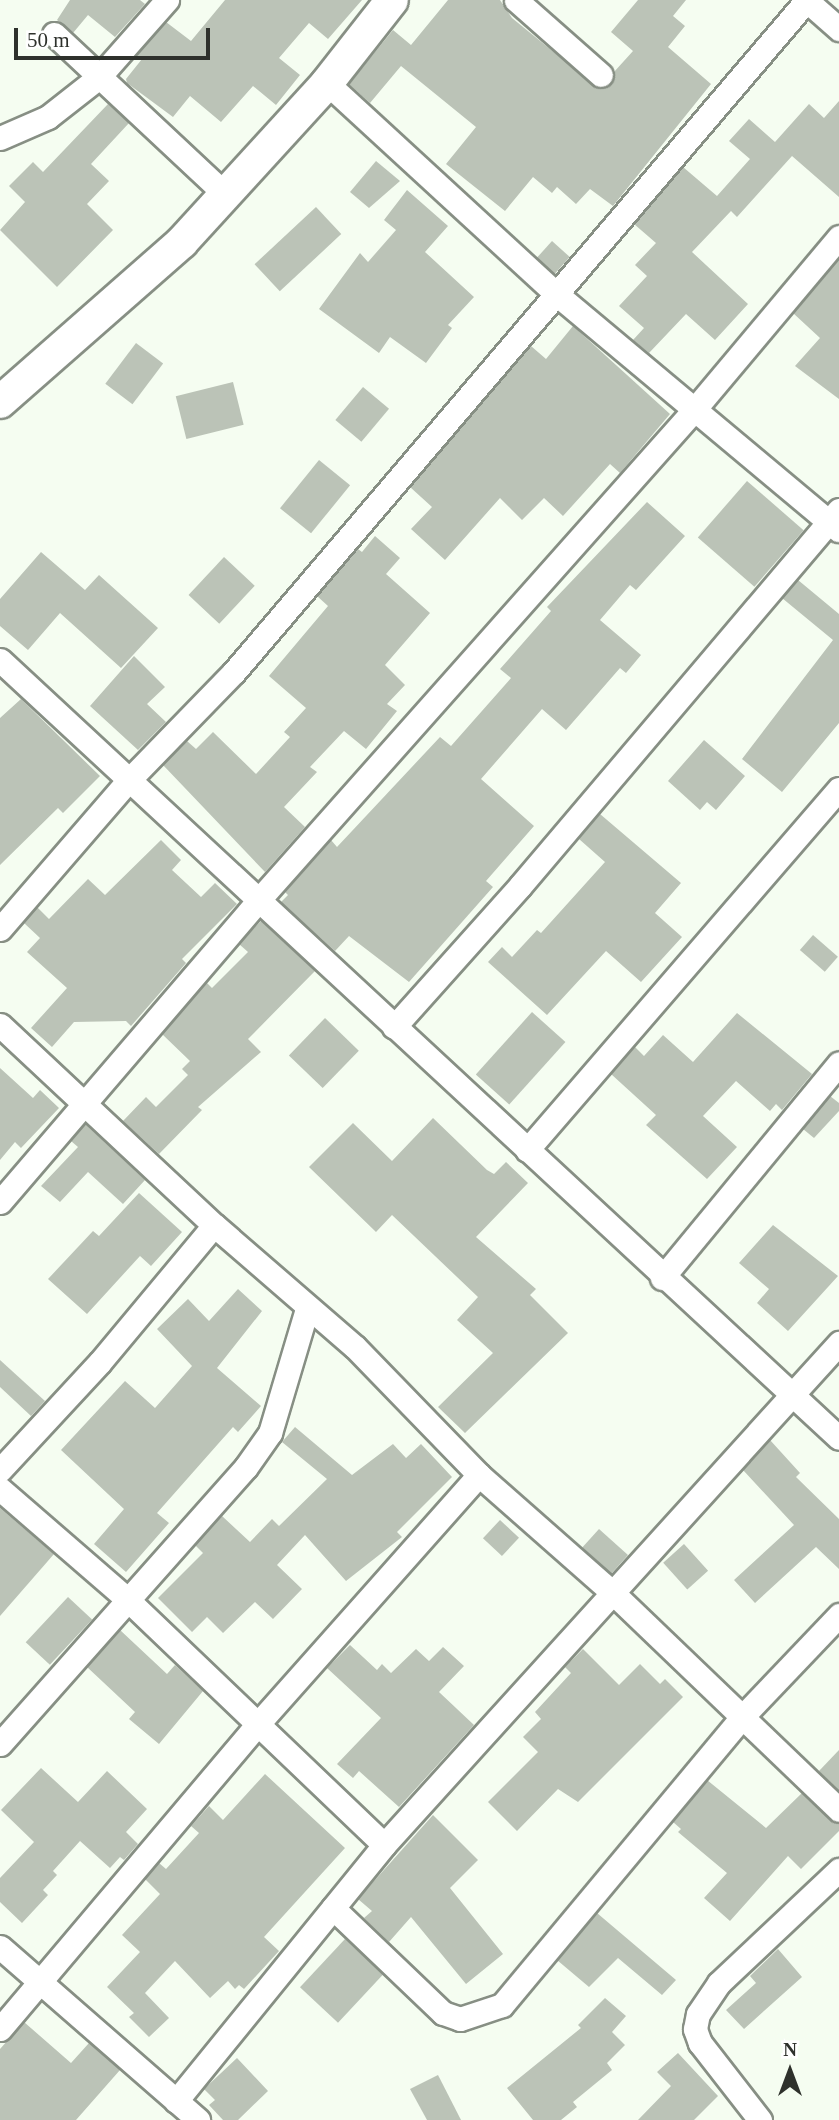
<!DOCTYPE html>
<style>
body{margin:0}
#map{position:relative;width:839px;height:2120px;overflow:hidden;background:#f5fdf1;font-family:"Times New Roman",serif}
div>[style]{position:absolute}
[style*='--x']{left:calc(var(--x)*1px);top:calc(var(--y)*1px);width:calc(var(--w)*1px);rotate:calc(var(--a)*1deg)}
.building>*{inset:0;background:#bbc3b7;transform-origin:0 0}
.roads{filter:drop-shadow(2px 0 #878f84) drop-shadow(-2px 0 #878f84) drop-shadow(0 2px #878f84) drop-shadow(0 -2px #878f84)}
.street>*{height:23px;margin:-11.5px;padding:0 11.5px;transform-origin:11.5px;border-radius:11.5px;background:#fff}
.secondary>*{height:32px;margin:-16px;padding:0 16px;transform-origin:16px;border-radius:16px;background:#fff}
span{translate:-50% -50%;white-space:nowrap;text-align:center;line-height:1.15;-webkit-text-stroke:5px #fff;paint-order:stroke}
.north{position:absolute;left:755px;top:2036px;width:70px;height:70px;-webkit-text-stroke:5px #fff;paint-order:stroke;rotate:0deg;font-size:19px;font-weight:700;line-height:28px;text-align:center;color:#2e312c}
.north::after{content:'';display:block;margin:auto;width:24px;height:32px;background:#2e312c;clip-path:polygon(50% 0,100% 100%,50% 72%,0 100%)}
.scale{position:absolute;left:14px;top:28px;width:196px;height:32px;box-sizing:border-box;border:4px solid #2e312c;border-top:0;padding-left:9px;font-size:21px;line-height:24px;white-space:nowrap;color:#2e312c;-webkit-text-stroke:5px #fff;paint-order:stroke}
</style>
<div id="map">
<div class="building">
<div style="clip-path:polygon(70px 0,140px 0,145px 4px,115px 37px,88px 15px,73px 33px,57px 20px)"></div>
<div style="clip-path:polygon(225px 0,362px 0,328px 39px,309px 23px,279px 58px,300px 75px,276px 105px,253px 86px,221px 122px,190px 96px,173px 117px,127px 83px,126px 79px,142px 59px,137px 55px,166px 22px,191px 41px)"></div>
<div style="clip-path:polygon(448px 0,500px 0,512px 18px,599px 89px,612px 84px,614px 72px,633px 51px,611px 32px,638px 0,686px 0,673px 16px,685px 26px,668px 47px,711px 84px,613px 206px,590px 189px,576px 204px,557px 187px,552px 193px,533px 177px,505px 211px,446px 164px,476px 127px,401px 66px,370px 103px,349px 84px,393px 30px,411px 45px)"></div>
<div style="clip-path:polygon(839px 101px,839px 197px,792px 156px,737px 217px,731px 211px,692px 252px,748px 304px,715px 340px,686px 314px,649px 353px,633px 340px,644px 328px,619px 306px,647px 276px,635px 265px,656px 243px,634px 224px,683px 167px,717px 196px,750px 159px,729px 141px,749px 119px,775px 142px,809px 104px,824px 118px)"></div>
<div style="clip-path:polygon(108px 104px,129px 123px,91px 164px,109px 181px,87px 204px,113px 230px,57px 287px,0 230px,25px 202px,9px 186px,33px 162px,43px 172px)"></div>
<div style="clip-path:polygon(376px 161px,400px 181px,369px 208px,350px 192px)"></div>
<div style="clip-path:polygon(407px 190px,448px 226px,425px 252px,474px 297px,448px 325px,452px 328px,426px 363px,390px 337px,379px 353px,319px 309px,360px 253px,368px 262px,396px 230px,384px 220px)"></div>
<div style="left:316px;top:207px;width:37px;height:84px;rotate:47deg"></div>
<div style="left:552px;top:241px;width:24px;height:23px;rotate:42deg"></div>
<div style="clip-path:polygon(839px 259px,839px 399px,795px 366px,820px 338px,793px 313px)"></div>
<div style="clip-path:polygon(573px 326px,670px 414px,620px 473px,610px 464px,563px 516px,544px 498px,522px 520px,500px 498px,445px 560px,411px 529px,432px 507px,410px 487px,531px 346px,546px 359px)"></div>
<div style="left:136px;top:343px;width:34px;height:51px;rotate:37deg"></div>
<div style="left:233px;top:382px;width:44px;height:59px;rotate:76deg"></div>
<div style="left:363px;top:387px;width:34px;height:43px;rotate:40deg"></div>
<div style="left:319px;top:460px;width:40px;height:62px;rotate:39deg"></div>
<div style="left:747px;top:481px;width:75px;height:75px;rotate:41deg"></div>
<div style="clip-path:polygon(647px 502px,685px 536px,636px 590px,630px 585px,600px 620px,641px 655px,626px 673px,620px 668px,566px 730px,542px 709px,481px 779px,534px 826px,486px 881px,493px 887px,409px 982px,349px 936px,335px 951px,281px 902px,288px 895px,285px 892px,331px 840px,337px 847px,440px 737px,451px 746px,511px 678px,500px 669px,551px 611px,547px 607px)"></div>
<div style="clip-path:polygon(375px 536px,400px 558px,386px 574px,430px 613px,385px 665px,405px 685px,387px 704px,397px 711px,366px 749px,344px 731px,310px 767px,317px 772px,284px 807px,305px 827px,265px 872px,163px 765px,187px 741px,196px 749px,213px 732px,256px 774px,290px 737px,284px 732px,306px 708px,269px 676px,328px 606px,317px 596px,358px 549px,362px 552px)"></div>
<div style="clip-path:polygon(41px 552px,85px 590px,99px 575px,158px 628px,121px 668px,60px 613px,28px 650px,0 626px,0 599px)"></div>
<div style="left:224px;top:557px;width:42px;height:52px;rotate:43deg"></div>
<div style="clip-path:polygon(798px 580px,839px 614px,839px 723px,782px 792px,742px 759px,833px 640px,782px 598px)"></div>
<div style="clip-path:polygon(134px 656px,165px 687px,147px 704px,166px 722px,138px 750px,90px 706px)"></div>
<div style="clip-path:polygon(21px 699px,100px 776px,63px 813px,58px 808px,0 865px,0 718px)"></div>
<div style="clip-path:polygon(704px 740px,745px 776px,716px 810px,707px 802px,700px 810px,668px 781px)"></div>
<div style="clip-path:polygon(600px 814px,681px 883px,655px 913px,682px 937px,641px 982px,606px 951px,547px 1015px,488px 962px,502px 947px,512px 957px,537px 930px,541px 933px,605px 862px,579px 839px)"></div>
<div style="clip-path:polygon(161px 840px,181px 860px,172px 870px,201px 897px,215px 883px,237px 904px,182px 959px,186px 963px,131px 1026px,126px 1021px,74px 1022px,52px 1047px,31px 1028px,67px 988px,27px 952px,40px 938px,24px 923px,37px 907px,49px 919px,88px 879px,105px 895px)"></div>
<div style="clip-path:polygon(261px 921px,315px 971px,248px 1039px,261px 1052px,198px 1107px,202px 1110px,159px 1154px,123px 1121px,146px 1097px,156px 1107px,188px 1075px,182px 1069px,190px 1061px,162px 1034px,206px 982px,212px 988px,248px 952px,239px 944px)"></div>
<div style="left:813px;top:935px;width:33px;height:20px;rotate:41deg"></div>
<div style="left:532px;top:1012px;width:45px;height:84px;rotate:42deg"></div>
<div style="clip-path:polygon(737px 1013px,812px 1074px,782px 1110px,776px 1104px,770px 1111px,736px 1081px,703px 1116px,737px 1147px,707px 1179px,646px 1125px,656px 1115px,611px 1074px,635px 1047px,644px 1056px,663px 1035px,693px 1062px)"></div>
<div style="left:325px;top:1018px;width:47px;height:52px;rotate:44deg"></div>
<div style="clip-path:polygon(0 1068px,33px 1098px,40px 1090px,59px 1108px,21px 1148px,15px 1142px,0 1160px)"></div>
<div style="clip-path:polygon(830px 1096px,839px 1103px,839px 1111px,814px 1138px,803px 1129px)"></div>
<div style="clip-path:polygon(433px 1118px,487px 1170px,494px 1174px,506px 1162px,528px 1183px,476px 1237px,536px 1289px,530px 1295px,568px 1333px,465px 1433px,438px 1407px,493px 1353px,457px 1320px,478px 1297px,392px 1215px,376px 1232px,309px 1167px,353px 1123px,392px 1161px)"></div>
<div style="clip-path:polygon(85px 1124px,145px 1180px,123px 1204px,88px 1172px,60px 1202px,41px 1186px,78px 1147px,71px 1141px)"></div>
<div style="clip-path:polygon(139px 1193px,182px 1232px,151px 1266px,140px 1256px,87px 1314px,48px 1279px,93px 1231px,99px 1236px)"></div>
<div style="clip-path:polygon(773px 1225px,838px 1276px,788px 1331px,757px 1303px,769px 1289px,739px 1263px)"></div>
<div style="clip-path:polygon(238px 1289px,262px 1311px,217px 1368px,261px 1406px,238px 1432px,233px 1427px,157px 1513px,169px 1523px,126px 1572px,94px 1544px,124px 1509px,61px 1450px,125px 1381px,155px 1408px,192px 1366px,157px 1329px,188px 1299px,209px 1321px)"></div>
<div style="clip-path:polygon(0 1360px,45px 1401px,31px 1416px,0 1387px)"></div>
<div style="clip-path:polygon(295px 1427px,352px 1475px,393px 1444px,406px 1458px,421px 1444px,452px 1477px,397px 1532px,402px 1537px,346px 1581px,305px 1535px,277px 1565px,302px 1589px,273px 1619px,255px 1602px,223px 1633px,207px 1617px,192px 1632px,158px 1598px,203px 1553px,195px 1545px,222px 1516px,250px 1542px,272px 1519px,279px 1526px,327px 1479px,282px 1442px)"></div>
<div style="clip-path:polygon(770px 1440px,800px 1473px,796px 1477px,839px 1519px,839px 1569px,816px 1547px,755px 1603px,734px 1580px,794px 1525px,743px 1470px)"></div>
<div style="clip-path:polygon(0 1508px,54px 1554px,0 1616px)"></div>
<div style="left:500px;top:1520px;width:26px;height:25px;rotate:43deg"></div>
<div style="left:599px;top:1529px;width:39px;height:25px;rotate:42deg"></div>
<div style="left:684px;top:1544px;width:36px;height:28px;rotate:48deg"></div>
<div style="left:68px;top:1597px;width:33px;height:62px;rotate:43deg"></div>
<div style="clip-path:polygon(120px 1630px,167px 1674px,175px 1665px,203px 1691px,159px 1744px,129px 1719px,135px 1712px,87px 1667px)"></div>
<div style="clip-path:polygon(350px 1645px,377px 1670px,382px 1664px,391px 1673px,416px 1649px,429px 1661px,443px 1647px,464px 1666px,439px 1692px,474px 1725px,399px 1807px,359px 1771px,353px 1778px,337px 1764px,381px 1718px,327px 1668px)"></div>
<div style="clip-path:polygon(583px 1649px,619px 1685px,640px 1664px,660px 1684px,665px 1679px,683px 1697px,578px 1802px,558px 1789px,517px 1831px,488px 1802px,538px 1752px,523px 1737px,541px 1719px,535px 1712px,571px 1673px,565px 1667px)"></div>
<div style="clip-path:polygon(839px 1750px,839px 1791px,819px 1771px)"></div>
<div style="clip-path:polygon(41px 1768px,78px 1802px,107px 1771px,147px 1809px,126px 1832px,138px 1844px,124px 1860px,120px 1857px,110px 1868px,80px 1841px,53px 1871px,57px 1875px,43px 1890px,48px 1895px,22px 1923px,0 1902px,0 1878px,34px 1842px,1px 1810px)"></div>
<div style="clip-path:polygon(265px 1774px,345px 1848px,264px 1937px,279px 1951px,244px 1989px,239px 1985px,235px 1989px,228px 1981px,210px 1998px,175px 1961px,145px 1993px,169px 2018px,149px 2037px,129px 2017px,134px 2013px,107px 1987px,140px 1952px,122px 1935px,160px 1894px,145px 1879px,159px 1863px,166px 1869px,199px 1833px,191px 1826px,209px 1806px,223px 1820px)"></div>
<div style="clip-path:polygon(707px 1780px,766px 1828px,802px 1793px,839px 1824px,839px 1831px,801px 1869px,788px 1856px,730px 1921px,704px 1898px,727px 1873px,678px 1832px,681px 1829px,673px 1822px)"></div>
<div style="clip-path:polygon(433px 1815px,478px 1860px,450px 1888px,503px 1954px,466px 1984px,411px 1917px,389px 1942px,364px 1918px,372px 1911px,358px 1899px)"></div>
<div style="clip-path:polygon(597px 1913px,676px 1980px,662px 1995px,618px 1958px,589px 1987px,557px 1960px)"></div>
<div style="left:345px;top:1939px;width:52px;height:66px;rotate:43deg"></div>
<div style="clip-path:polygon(778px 1949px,802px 1977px,744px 2029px,726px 2010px,756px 1983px,750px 1976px)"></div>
<div style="clip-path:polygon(605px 1998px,626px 2016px,612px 2032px,625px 2045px,607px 2063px,612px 2070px,573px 2102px,577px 2107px,561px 2120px,533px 2120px,507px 2088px,581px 2028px,578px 2025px)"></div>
<div style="clip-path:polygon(24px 2022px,71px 2063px,89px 2043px,120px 2070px,76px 2120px,0 2120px,0 2049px)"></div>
<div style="clip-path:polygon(678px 2053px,718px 2096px,694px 2120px,638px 2120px,671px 2086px,657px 2072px)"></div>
<div style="clip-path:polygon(237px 2058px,268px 2091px,238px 2120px,223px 2120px,209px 2105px,215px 2100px,204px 2089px)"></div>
<div style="clip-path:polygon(438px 2075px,461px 2120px,427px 2120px,410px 2089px)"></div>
</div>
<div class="roads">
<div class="street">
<div style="--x:516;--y:0;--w:113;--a:41.4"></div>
<div style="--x:806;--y:0;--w:44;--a:41.3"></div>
<div style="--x:54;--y:34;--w:236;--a:43.1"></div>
<div style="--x:327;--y:83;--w:309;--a:42.6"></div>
<div style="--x:554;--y:292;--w:371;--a:39.9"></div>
<div style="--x:0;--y:138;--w:52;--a:-23.6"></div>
<div style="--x:48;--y:117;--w:65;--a:-38.1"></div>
<div style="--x:99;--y:77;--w:103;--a:-48.6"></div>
<div style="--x:0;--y:660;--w:1144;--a:42.84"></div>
<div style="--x:0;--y:929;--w:194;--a:-49.2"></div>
<div style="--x:127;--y:782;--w:153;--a:-45.8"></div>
<div style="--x:234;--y:672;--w:882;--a:-49.55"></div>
<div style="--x:0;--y:1025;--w:293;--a:43.1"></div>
<div style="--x:214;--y:1225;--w:186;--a:40.9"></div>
<div style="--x:355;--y:1347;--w:178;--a:45.9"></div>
<div style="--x:479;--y:1475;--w:179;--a:41.4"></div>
<div style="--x:613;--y:1593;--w:313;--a:43.8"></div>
<div style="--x:394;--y:1027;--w:189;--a:-48.2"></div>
<div style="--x:520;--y:886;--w:493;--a:-49.7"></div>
<div style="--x:527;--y:1150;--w:477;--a:-49.2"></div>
<div style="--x:0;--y:1202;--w:394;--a:-49.4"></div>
<div style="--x:256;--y:903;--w:658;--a:-48.39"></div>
<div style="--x:693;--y:411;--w:227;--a:-50"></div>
<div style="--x:662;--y:1278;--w:278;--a:-50.5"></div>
<div style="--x:0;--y:1470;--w:147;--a:-47.2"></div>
<div style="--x:100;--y:1362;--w:178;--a:-50.2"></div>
<div style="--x:0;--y:1489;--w:169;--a:40.9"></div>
<div style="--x:128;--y:1600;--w:354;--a:43.7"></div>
<div style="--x:0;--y:1744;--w:370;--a:-48.4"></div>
<div style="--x:246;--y:1467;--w:42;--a:-54.8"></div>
<div style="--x:270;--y:1433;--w:129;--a:-73.4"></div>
<div style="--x:333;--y:1908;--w:152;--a:43.7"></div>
<div style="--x:443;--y:2013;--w:18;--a:19"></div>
<div style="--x:460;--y:2019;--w:44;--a:-18.4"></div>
<div style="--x:502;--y:2005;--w:375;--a:-50.2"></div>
<div style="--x:742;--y:1717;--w:141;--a:-46.4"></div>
<div style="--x:0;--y:1947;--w:263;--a:41.1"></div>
<div style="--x:0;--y:2029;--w:397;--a:-49.8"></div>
<div style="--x:256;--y:1726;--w:336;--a:-48.4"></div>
<div style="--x:176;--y:2101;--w:330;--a:-50.9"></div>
<div style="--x:384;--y:1845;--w:678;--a:-47.81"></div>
<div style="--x:760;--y:2120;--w:98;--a:-127.9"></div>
<div style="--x:700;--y:2043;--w:15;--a:-110"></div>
<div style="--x:695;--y:2029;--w:15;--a:-79"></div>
<div style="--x:698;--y:2014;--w:37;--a:-56"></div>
<div style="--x:719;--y:1983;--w:165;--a:-43.3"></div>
</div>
<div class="secondary">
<div style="--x:0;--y:402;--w:242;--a:-41.3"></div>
<div style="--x:182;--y:242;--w:215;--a:-47.6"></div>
<div style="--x:327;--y:83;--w:105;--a:-51.9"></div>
</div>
</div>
<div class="north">N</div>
<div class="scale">50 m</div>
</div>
